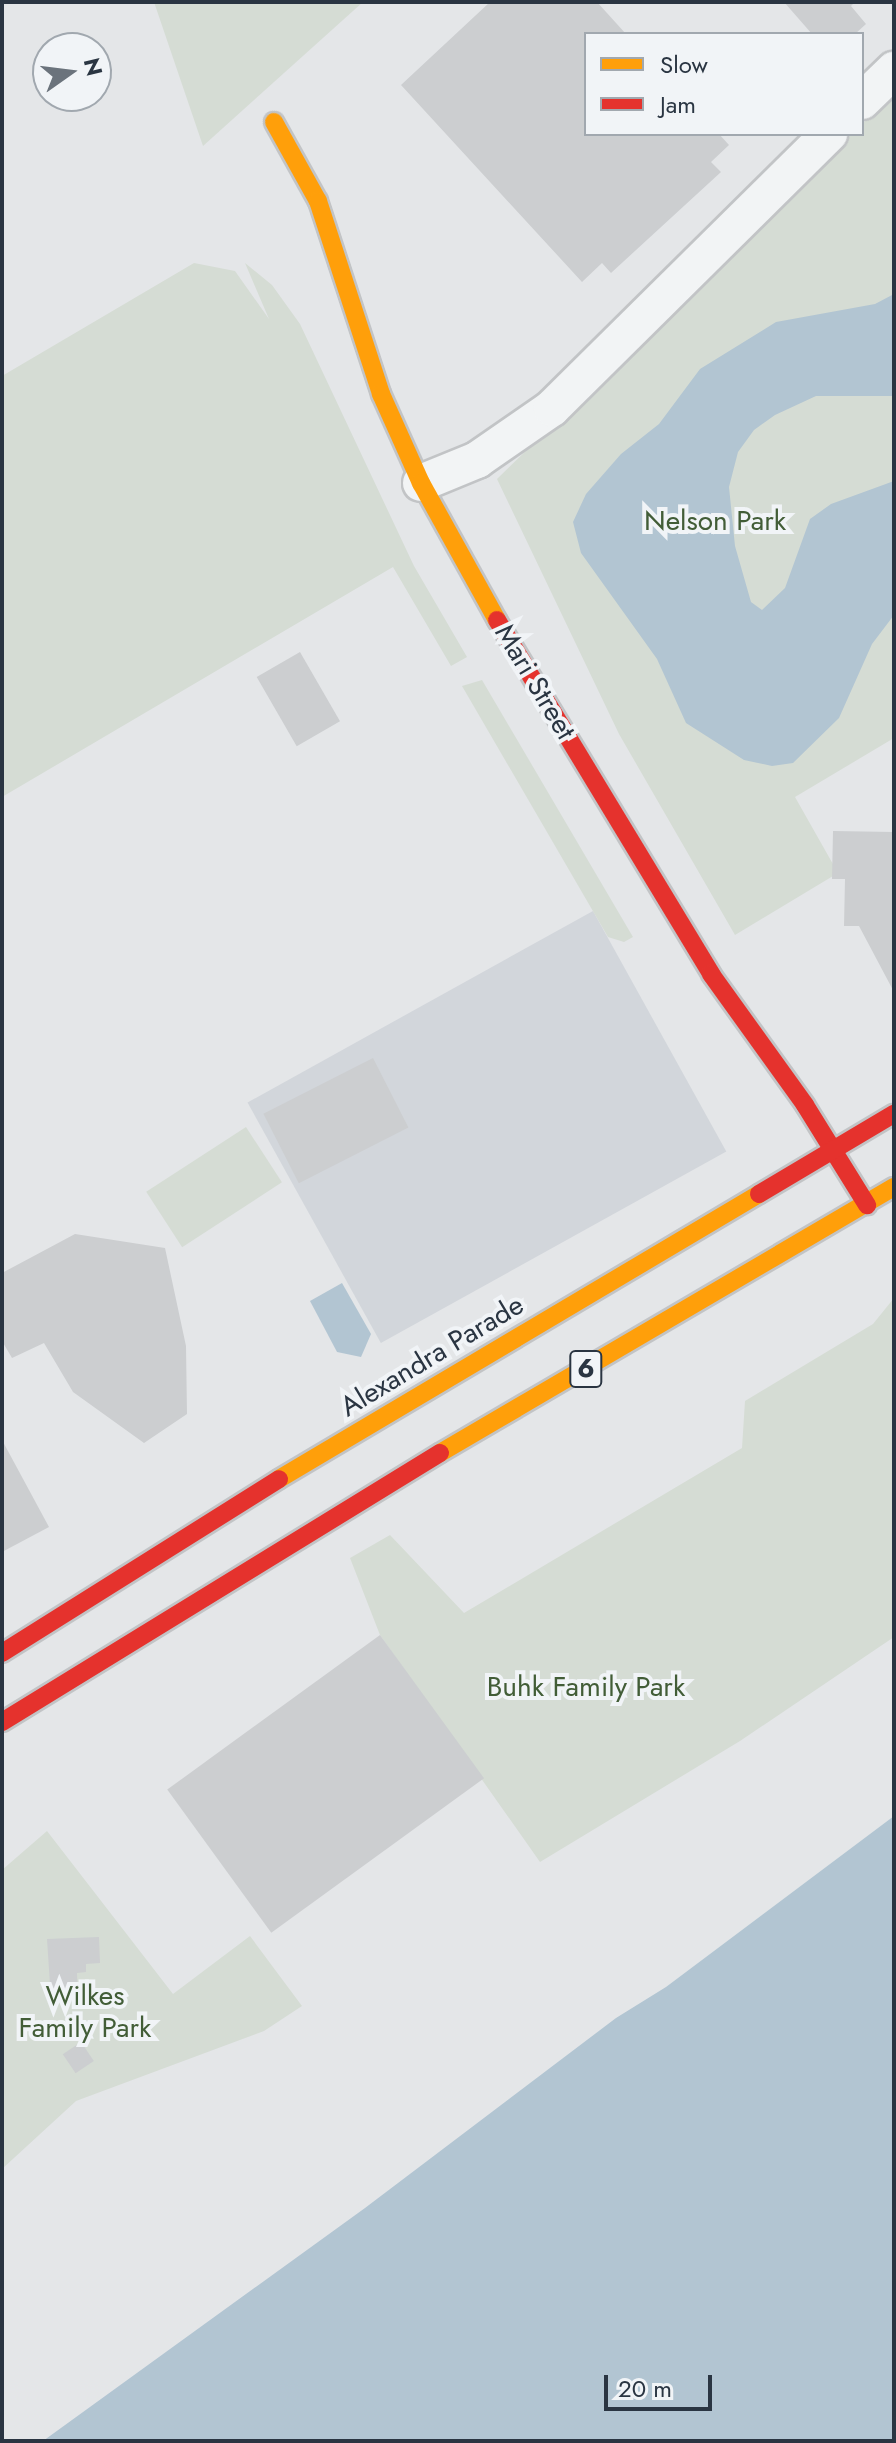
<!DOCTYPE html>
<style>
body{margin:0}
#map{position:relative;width:896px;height:2443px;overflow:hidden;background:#e4e6e8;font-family:Jost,sans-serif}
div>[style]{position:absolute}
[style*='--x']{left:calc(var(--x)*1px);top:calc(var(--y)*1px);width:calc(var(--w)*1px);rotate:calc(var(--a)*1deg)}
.built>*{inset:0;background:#d2d6db;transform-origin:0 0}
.green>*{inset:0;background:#d5dcd4;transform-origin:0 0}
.water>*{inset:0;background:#b2c5d2}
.building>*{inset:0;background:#ccced0;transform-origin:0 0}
.roads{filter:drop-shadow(2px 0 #c2c4c6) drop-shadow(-2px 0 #c2c4c6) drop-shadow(0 2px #c2c4c6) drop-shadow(0 -2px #c2c4c6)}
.street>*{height:36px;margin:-18px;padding:0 18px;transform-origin:18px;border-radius:18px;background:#f2f4f5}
.slow>*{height:18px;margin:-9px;padding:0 9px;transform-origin:9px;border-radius:9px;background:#ff9f0a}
.jam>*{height:18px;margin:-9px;padding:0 9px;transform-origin:9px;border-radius:9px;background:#e5322d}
span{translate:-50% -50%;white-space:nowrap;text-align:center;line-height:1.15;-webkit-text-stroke:8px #f1f4f7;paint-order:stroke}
.shield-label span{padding:2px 6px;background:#f1f4f7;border:2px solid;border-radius:6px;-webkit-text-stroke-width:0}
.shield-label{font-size:26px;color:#2a3542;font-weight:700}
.park-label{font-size:28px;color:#425d37}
.street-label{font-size:28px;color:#2a3542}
.frame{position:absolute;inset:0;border:4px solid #2a3542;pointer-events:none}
.legend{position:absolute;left:584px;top:32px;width:280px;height:104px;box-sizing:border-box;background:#f1f4f7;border:2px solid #a1a8af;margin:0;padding:10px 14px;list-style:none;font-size:24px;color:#2a3542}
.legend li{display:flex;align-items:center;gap:16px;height:40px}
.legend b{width:40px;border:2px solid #a1a8af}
.north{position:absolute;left:32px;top:32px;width:80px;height:80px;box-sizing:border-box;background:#f1f4f7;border:2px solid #a1a8af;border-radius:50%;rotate:76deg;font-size:22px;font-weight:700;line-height:32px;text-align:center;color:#2a3542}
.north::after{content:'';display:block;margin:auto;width:28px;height:36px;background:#6b737c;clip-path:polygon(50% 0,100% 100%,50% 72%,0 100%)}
.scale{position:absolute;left:604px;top:2375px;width:108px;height:36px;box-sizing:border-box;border:4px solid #2a3542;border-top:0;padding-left:10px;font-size:24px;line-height:28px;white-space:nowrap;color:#2a3542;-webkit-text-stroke:6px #f1f4f7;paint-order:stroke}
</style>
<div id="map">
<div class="built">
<div style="left:593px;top:911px;width:275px;height:395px;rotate:61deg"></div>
</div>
<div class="green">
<div style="clip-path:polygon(154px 2px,363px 2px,203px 146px)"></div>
<div style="clip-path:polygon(894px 93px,894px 738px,795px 797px,838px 873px,735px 935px,619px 734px,497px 479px,852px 134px,862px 134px,862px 124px)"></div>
<div style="clip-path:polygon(194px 263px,235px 271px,269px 319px,245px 263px,272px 285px,300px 324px,414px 566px,467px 657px,451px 666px,393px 567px,2px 797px,2px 376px)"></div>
<div style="clip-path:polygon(482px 680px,633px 937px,624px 942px,608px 937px,462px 686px)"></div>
<div style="left:246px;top:1127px;width:66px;height:119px;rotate:57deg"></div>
<div style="clip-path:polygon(894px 1298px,894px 1637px,740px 1741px,540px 1862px,380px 1635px,350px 1558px,390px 1535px,464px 1613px,742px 1448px,745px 1401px,873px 1324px)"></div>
<div style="clip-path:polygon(47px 1831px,173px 1994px,250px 1936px,302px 2006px,264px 2031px,76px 2101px,2px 2169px,2px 1870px)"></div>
</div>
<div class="water">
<div style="clip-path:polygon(894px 294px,894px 396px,816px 396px,775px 415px,754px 430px,738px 452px,729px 487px,735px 546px,751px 602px,762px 610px,785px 588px,810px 519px,831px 504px,894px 481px,894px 615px,872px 644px,839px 718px,793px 763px,772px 766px,744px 760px,686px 723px,657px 659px,581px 553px,573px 522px,586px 494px,621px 454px,659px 424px,700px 369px,776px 322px,875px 304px)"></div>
<div style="clip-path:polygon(342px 1283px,371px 1334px,361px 1357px,337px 1352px,310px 1301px)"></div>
<div style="clip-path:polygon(894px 1816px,894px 2441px,43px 2441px,365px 2208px,616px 2018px,666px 1987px)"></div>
</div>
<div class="building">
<div style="clip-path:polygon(490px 2px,597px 2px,626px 34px,586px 34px,586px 134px,719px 134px,729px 145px,711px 162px,721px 172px,611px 273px,602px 263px,582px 282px,401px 85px)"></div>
<div style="clip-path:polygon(784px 2px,855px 2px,851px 6px,866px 24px,855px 34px,812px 34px)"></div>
<div style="left:300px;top:652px;width:80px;height:50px;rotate:60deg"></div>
<div style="clip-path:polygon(833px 831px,894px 832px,894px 992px,859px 926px,844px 926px,845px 879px,832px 879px)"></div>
<div style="left:373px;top:1058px;width:78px;height:123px;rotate:63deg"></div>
<div style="clip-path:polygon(75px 1234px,165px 1248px,186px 1346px,187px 1414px,144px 1443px,73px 1392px,44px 1343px,12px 1358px,2px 1341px,2px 1273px)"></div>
<div style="clip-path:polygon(2px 1440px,49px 1527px,2px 1552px)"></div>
<div style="left:380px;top:1635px;width:177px;height:263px;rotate:54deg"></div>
<div style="clip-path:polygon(99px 1937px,100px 1963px,86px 1964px,86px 1972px,77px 1973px,78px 1999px,51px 2000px,47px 1939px)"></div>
<div style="left:81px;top:2042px;width:23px;height:22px;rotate:56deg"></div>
</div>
<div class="roads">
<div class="street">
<div style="--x:862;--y:101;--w:45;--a:-44.1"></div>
<div style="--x:421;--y:483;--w:61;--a:-22.3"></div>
<div style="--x:477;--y:460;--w:91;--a:-34.7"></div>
<div style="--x:552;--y:408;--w:390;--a:-44.7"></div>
</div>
<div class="slow">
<div style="--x:274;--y:122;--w:90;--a:60.9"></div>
<div style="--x:318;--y:201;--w:203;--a:71.9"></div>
<div style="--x:381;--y:394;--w:98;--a:65.8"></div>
<div style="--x:421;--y:483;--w:157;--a:61"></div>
<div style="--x:440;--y:1453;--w:526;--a:-30.37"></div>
<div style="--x:279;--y:1479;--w:558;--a:-30.7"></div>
</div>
<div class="jam">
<div style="--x:497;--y:620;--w:414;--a:58.8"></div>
<div style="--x:711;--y:974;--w:161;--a:54.3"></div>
<div style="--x:805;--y:1105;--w:118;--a:58.2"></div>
<div style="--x:759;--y:1194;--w:157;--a:-30.7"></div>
<div style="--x:2;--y:1653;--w:327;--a:-32.1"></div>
<div style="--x:2;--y:1722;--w:514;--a:-31.56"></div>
</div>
</div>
<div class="shield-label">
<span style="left:586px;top:1369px">6</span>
</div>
<div class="park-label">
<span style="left:715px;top:521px">Nelson Park</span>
<span style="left:586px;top:1687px">Buhk Family Park</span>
<span style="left:85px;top:2012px">Wilkes<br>Family Park</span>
</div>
<div class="street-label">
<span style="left:535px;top:682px;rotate:59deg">Mari Street</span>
<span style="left:432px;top:1356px;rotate:-31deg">Alexandra Parade</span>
</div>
<div class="frame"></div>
<ul class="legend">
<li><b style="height:10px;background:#ff9f0a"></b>Slow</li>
<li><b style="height:10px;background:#e5322d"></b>Jam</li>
</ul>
<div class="north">N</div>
<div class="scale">20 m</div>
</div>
